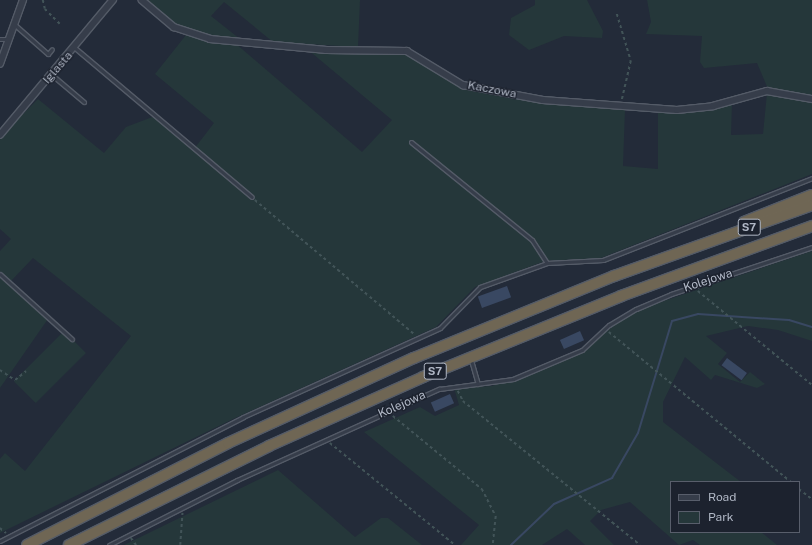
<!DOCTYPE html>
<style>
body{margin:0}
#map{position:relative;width:812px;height:545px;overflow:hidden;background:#232b39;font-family:"Public Sans",sans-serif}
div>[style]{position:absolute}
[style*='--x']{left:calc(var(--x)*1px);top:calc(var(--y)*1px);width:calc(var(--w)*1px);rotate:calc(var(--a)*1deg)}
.green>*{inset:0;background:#25373a;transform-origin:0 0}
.water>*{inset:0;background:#394862;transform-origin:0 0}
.stream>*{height:2px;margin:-1px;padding:0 1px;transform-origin:1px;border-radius:1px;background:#394862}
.path>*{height:1.5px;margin-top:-0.75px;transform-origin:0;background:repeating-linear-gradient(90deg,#425458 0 3px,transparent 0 6px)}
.roads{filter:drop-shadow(1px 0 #545b67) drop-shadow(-1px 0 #545b67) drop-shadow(0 1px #545b67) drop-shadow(0 -1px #545b67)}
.lane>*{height:3px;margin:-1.5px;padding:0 1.5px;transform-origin:1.5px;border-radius:1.5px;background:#363d4a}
.street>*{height:5.5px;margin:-2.75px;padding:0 2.75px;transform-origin:2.75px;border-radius:2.75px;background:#363d4a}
.highway>*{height:10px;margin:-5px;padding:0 5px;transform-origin:5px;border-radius:5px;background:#6f6654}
span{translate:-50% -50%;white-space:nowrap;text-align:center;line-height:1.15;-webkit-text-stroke:3px #1c222e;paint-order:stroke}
.shield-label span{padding:1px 3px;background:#1c222e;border:1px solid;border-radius:3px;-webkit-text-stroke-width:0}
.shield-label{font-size:11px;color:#b1b8c6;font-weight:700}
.street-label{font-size:12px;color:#b1b8c6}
.legend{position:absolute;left:670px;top:481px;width:130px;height:52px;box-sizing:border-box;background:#1c222e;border:1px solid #585e6b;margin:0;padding:5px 7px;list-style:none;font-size:12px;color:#b1b8c6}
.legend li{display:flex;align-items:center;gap:8px;height:20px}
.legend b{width:20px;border:1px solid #585e6b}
</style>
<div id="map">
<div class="green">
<div style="clip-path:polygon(148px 0,360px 0,358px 47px,273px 42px,224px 2px,211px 16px,240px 39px,211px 36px,175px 25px)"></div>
<div style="clip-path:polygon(535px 0,587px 0,603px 31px,602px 38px,564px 36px,529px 50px,509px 35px,511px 18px,535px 5px)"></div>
<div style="clip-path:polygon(647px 0,812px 0,812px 96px,768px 89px,757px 63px,704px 68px,700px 62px,702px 36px,646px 34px,651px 22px)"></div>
<div style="clip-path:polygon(186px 35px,235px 43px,362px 152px,392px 120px,307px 49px,406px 53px,462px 86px,542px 103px,625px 109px,623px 166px,658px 169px,658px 111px,684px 112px,732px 102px,731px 135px,763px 134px,767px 93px,812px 101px,812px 174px,601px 258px,545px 261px,475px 287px,436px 327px,233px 419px,0 533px,0 459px,5px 453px,25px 471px,131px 336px,33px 258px,11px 281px,50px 316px,0 388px,0 251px,11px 239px,0 229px,0 137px,38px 99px,104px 153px,126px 127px,155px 116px,194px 149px,214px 123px,155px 74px)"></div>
<div style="clip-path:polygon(812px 251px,812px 341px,778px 330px,748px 326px,706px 336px,727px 353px,718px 364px,740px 382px,750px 372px,765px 384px,757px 388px,715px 375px,711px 380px,685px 357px,663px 402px,663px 422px,741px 482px,671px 482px,671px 532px,761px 532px,777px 545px,700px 545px,693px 540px,679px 545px,630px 502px,601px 510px,590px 521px,614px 545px,585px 545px,567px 529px,542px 545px,461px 545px,479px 525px,364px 432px,420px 407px,435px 416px,459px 405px,454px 388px,492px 386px,536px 372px,583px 352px,620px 320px,640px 309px)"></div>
<div style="left:64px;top:331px;width:31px;height:71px;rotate:45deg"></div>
<div style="clip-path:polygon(278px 470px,355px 537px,381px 518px,388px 518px,422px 545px,124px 545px)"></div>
</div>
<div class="water">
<div style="left:507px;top:286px;width:12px;height:31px;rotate:70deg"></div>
<div style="left:580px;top:331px;width:10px;height:22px;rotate:66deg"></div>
<div style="left:727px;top:358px;width:25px;height:9px;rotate:37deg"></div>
<div style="left:450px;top:394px;width:10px;height:21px;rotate:66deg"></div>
</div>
<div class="stream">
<div style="--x:511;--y:545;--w:59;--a:-43.6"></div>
<div style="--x:554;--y:504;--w:64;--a:-24.1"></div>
<div style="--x:612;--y:478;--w:52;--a:-60"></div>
<div style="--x:638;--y:433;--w:117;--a:-73.1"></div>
<div style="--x:672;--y:321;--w:27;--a:-15"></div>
<div style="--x:698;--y:314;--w:91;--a:3.8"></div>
<div style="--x:789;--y:320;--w:24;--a:17"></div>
</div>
<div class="path">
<div style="--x:43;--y:0;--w:9;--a:77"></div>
<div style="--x:45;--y:9;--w:21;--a:45"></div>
<div style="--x:617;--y:14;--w:49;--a:73.4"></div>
<div style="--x:631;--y:61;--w:40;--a:103"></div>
<div style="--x:255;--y:200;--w:208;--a:40.1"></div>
<div style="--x:698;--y:291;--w:148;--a:39.5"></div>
<div style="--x:609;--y:332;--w:236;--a:39.5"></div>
<div style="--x:0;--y:370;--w:18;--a:34"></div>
<div style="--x:15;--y:380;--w:14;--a:-39"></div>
<div style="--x:458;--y:391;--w:11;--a:63"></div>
<div style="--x:463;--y:401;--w:228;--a:39.1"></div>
<div style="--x:393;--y:416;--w:115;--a:39.4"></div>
<div style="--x:482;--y:489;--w:30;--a:63"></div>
<div style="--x:496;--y:516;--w:29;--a:96"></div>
<div style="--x:330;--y:443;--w:161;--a:39.2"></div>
<div style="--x:799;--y:489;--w:16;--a:38"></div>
<div style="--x:0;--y:528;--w:8;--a:40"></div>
<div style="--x:131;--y:538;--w:9;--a:54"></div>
<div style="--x:180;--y:545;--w:32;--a:-86"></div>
</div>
<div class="roads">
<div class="lane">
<div style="--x:15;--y:25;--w:44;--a:41.3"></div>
<div style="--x:48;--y:54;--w:6;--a:-51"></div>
<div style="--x:0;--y:39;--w:8;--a:0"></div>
<div style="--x:75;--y:48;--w:231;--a:40.1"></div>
<div style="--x:52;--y:75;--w:42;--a:40.2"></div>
<div style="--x:411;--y:142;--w:156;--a:39"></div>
<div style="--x:532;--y:240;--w:27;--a:57"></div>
<div style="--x:0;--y:274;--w:97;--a:42.1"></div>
<div style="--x:471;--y:360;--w:25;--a:74"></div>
<div style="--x:0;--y:541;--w:273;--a:-27"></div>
<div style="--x:243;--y:417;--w:216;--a:-24.3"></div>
<div style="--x:440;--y:328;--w:57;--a:-45.7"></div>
<div style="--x:480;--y:287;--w:71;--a:-19.7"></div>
<div style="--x:547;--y:263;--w:56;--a:-3.1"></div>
<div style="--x:603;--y:260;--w:225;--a:-21.4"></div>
<div style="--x:109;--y:545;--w:144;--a:-26.9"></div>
<div style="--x:237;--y:480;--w:222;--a:-24.3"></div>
<div style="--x:439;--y:389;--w:75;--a:-7.7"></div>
<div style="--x:513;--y:379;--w:75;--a:-22.8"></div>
<div style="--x:582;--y:350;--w:37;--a:-43"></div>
<div style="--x:609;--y:325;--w:31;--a:-31"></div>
<div style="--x:636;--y:309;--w:38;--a:-23"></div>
<div style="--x:671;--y:294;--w:149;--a:-18.4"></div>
</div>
<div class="street">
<div style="--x:142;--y:0;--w:42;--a:40.2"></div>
<div style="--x:174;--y:27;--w:38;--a:18"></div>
<div style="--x:210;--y:39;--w:117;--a:5.4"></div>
<div style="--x:326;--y:50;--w:81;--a:0.7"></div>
<div style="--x:407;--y:51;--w:66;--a:31.3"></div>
<div style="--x:463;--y:85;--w:81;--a:10.6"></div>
<div style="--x:543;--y:100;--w:134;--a:4.3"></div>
<div style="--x:677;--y:110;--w:36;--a:-6"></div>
<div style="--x:713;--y:106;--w:56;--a:-15.5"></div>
<div style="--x:767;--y:91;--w:46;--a:10.1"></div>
<div style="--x:0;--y:64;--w:68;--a:-70.2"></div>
<div style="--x:0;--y:135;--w:176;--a:-50.1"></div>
</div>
<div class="highway">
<div style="--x:744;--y:222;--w:73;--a:-21.7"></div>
<div style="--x:27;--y:545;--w:225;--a:-26.9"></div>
<div style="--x:228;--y:443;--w:205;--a:-24.6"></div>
<div style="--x:414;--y:358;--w:216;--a:-22.3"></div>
<div style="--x:614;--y:276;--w:210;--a:-19.7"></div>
<div style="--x:69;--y:545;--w:223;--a:-26.3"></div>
<div style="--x:269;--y:446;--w:169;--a:-24.1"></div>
<div style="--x:423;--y:377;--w:214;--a:-22.2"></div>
<div style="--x:621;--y:296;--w:203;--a:-20.1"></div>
</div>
</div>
<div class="shield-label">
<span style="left:749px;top:227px">S7</span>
<span style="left:435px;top:371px">S7</span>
</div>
<div class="street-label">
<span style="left:58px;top:68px;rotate:-49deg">Iglasta</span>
<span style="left:492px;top:90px;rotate:11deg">Kaczowa</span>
<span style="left:708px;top:281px;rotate:-18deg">Kolejowa</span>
<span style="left:402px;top:405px;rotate:-24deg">Kolejowa</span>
</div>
<ul class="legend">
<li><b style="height:5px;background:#363d4a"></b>Road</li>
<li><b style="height:11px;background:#25373a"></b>Park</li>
</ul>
</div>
